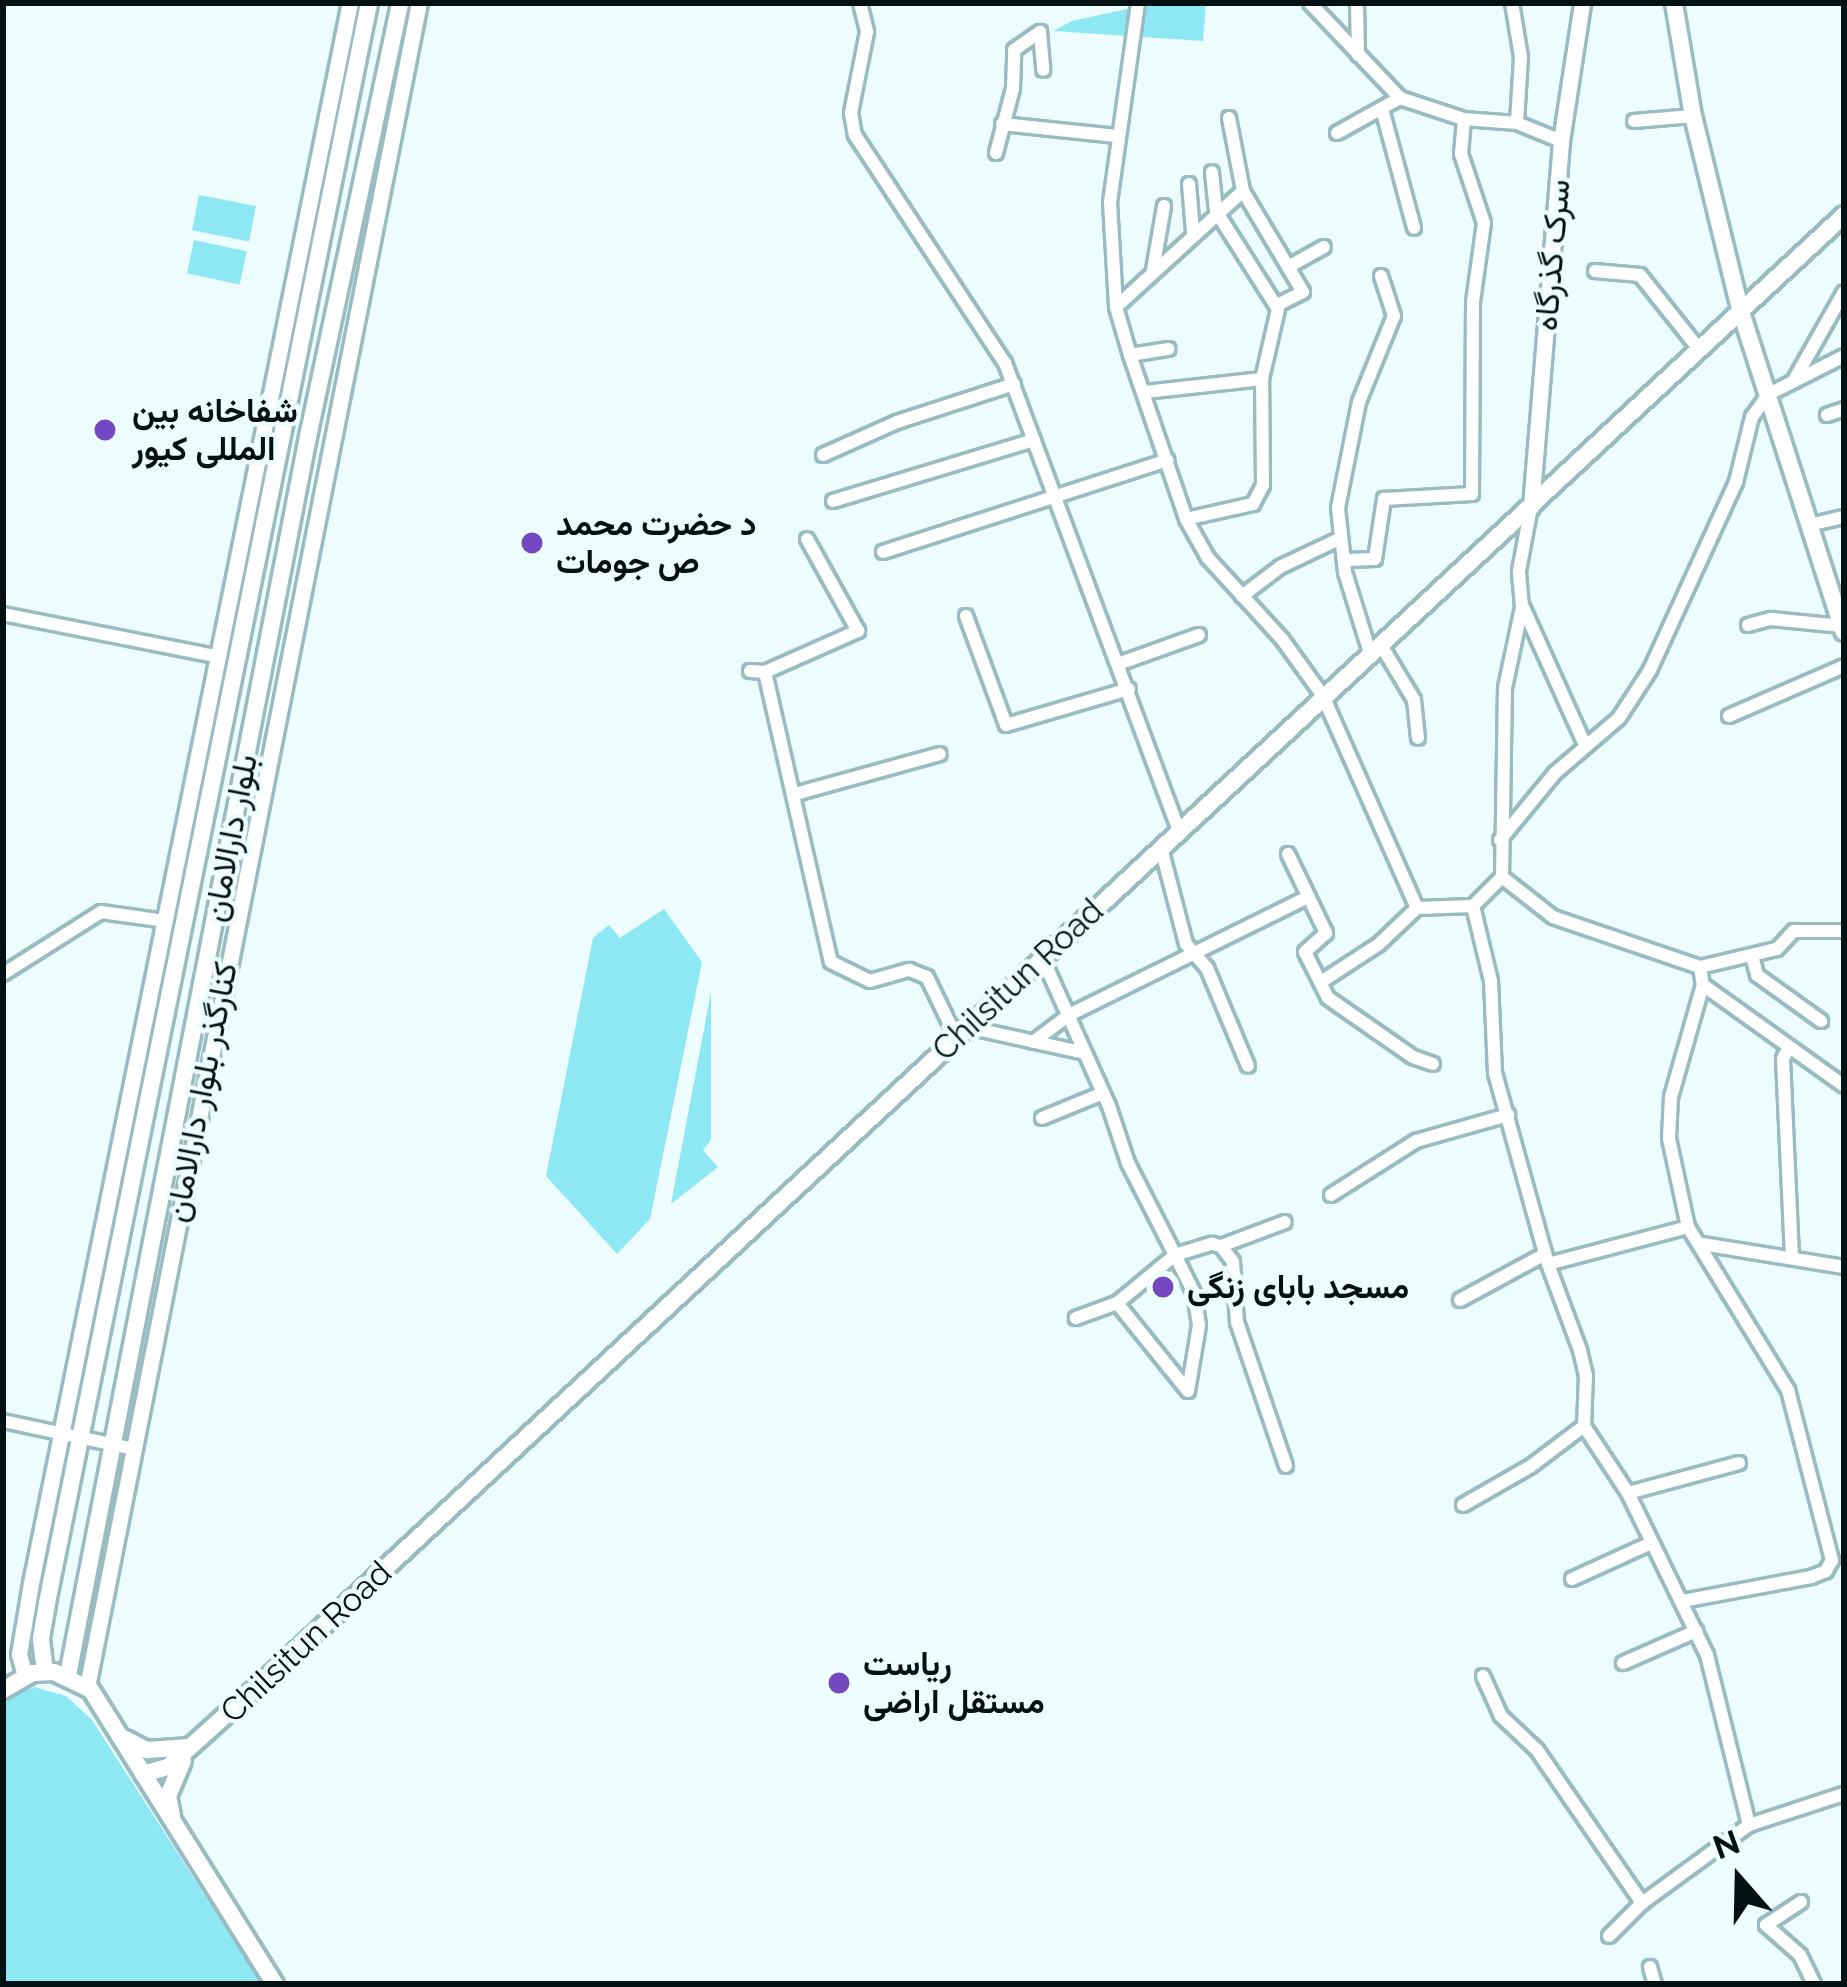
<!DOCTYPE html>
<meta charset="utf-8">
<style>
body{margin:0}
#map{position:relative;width:1847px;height:1987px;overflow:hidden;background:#edfcfd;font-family:Raleway,Vazirmatn,sans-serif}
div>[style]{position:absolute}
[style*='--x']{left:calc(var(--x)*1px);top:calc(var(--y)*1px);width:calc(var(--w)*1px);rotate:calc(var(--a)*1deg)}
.green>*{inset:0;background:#8de8f3;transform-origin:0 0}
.roads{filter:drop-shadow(3px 0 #99bcc1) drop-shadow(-3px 0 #99bcc1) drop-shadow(0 3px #99bcc1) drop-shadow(0 -3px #99bcc1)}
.minor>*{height:12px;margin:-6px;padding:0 6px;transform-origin:6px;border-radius:6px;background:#fff}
.tertiary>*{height:15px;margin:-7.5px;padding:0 7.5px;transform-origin:7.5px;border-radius:7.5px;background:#fff}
.secondary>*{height:16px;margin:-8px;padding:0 8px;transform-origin:8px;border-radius:8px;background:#fff}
.dots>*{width:33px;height:33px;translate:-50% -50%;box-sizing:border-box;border:6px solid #edfcfd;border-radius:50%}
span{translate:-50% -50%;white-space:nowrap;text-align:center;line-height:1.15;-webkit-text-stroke:9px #edfcfd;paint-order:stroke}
.street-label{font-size:33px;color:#041112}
.poi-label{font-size:33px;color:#041112;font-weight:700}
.left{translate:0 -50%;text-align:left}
.frame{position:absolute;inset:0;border:6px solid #041112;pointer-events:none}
.north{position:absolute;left:1679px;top:1819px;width:120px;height:120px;-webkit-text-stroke:9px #edfcfd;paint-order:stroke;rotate:340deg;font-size:33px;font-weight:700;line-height:48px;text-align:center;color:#041112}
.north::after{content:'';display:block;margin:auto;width:42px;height:54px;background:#041112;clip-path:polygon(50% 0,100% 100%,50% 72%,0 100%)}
</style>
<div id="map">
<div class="green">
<div style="clip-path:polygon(1155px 3px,1206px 3px,1203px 41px,1053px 31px,1072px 21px)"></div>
<div style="left:199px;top:195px;width:58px;height:36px;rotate:11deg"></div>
<div style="left:194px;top:240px;width:54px;height:34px;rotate:12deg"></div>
<div style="clip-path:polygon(664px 909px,702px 962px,650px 1219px,617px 1254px,546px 1176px,593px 938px,609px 925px,620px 938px)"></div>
<div style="clip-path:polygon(711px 992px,711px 1140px,703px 1150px,718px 1167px,671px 1204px)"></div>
<div style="clip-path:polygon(34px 1687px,66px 1696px,92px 1720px,262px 1984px,3px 1984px,3px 1699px)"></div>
</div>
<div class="roads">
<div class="minor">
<div style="--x:860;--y:3;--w:30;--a:76"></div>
<div style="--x:867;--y:32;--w:83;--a:101.2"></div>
<div style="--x:851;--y:113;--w:22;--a:80"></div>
<div style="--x:855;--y:135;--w:273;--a:56.7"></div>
<div style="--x:1005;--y:363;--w:498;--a:69.6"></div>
<div style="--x:1138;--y:3;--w:201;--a:98"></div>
<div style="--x:1110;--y:202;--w:105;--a:86.7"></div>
<div style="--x:1116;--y:307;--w:50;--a:73.7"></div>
<div style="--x:1130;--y:355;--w:173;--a:71.1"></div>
<div style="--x:1186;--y:519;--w:45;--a:60.6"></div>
<div style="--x:1208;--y:558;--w:110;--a:47.6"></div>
<div style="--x:1282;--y:639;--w:70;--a:54.3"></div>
<div style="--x:1323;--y:696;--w:232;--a:66.1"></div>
<div style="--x:1310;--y:3;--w:131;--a:46.5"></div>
<div style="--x:1400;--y:98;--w:67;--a:18.2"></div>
<div style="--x:1464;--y:119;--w:53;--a:4.3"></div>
<div style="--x:1517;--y:123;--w:48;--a:22.2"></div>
<div style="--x:1357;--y:3;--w:52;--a:88.9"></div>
<div style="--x:1512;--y:3;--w:55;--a:80.5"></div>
<div style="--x:1521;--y:57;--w:66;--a:93.5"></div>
<div style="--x:1382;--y:109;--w:123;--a:74.9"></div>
<div style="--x:1229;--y:118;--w:74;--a:79.1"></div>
<div style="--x:1243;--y:191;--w:117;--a:59.3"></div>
<div style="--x:1303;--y:292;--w:29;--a:153"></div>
<div style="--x:1634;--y:121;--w:59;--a:-4.8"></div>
<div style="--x:1002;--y:124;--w:115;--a:6"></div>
<div style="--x:1337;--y:133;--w:72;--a:-29.1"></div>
<div style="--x:996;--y:153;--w:67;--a:-75.3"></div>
<div style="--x:1013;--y:88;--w:38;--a:-88"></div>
<div style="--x:1014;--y:50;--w:32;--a:-35"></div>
<div style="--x:1040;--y:32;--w:38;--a:85"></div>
<div style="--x:1189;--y:184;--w:48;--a:85.2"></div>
<div style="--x:1288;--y:267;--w:41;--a:-29.1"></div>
<div style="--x:1153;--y:270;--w:65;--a:-80.2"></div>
<div style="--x:1595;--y:271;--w:45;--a:5.1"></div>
<div style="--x:1640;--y:275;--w:93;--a:51.5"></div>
<div style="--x:1116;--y:307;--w:172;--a:-42.4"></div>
<div style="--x:1130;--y:355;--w:39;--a:-9"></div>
<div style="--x:1793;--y:382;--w:103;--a:-60.5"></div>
<div style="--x:1145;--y:392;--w:118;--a:-6.3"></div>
<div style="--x:1827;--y:415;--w:18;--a:-19"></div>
<div style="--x:823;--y:455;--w:81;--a:-24"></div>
<div style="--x:897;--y:422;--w:123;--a:-18"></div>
<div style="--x:833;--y:501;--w:210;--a:-16.9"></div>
<div style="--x:1186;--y:519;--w:69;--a:-12.6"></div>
<div style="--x:1253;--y:504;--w:21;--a:-62"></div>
<div style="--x:1263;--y:485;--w:106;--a:-90.5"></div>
<div style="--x:1262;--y:379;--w:72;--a:-77.1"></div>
<div style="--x:1278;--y:309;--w:116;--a:-122.3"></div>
<div style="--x:1216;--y:211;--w:39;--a:-96"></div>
<div style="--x:1809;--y:525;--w:36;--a:-13"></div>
<div style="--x:883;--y:552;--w:299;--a:-17.9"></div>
<div style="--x:1347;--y:560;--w:28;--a:-2"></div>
<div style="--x:1375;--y:559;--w:61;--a:-81.5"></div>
<div style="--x:1384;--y:499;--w:88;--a:-3.3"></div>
<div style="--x:1472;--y:494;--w:192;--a:-89.7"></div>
<div style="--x:1473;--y:302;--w:80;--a:-82.1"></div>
<div style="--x:1484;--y:223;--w:73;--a:-108.4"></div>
<div style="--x:1461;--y:154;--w:35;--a:-85"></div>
<div style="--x:1242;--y:596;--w:48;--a:-37.3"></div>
<div style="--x:1280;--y:567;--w:65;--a:-25.4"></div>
<div style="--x:1523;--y:607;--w:149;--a:65.8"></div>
<div style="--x:3;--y:614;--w:221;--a:11.2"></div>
<div style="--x:966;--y:616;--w:116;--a:69.8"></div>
<div style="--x:1006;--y:725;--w:128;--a:-16.3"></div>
<div style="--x:1748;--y:625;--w:24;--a:-15"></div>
<div style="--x:1771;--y:619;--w:71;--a:5.6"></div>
<div style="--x:1381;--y:645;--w:64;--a:59"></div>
<div style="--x:1414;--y:700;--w:38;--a:84"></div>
<div style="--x:1370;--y:653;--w:85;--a:-107.2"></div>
<div style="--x:1345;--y:572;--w:64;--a:-96.2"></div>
<div style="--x:1338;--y:508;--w:108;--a:-78.8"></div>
<div style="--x:1359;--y:402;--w:93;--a:-67.9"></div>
<div style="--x:1394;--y:316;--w:42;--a:-108"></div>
<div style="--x:1118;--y:664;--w:86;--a:-19.7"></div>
<div style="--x:750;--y:671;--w:15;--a:4"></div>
<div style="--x:765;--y:672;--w:102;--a:-23.8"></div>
<div style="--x:858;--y:631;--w:105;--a:-119"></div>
<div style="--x:765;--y:672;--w:297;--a:77.2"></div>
<div style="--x:831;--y:962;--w:43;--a:26"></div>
<div style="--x:870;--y:981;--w:41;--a:-15.8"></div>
<div style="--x:909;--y:970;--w:19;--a:21"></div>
<div style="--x:927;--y:977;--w:67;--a:64.2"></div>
<div style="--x:1729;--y:716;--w:125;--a:-23.5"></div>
<div style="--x:795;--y:794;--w:150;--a:-15.4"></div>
<div style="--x:1500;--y:840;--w:87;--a:-50.6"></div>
<div style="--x:1555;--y:773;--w:84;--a:-40.7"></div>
<div style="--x:1619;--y:718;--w:57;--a:-57.1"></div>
<div style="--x:1650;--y:670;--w:207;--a:-65.4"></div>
<div style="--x:1736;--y:482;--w:67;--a:-76.2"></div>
<div style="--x:1752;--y:417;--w:29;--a:-54"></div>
<div style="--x:1769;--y:394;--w:84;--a:-26.9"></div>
<div style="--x:1161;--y:848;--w:99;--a:75.4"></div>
<div style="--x:1186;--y:944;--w:32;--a:49"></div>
<div style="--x:1207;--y:968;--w:106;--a:67.3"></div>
<div style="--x:1288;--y:854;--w:88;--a:64.3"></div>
<div style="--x:1326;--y:933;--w:28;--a:138"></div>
<div style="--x:1305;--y:952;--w:51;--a:63.4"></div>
<div style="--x:1328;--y:998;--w:103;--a:34.8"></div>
<div style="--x:1413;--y:1057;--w:21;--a:19"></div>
<div style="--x:1502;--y:877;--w:65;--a:38.1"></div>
<div style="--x:1553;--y:917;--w:155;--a:18.8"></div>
<div style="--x:1700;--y:967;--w:18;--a:81"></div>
<div style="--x:1703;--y:985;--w:173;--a:35.6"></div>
<div style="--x:1473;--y:906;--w:77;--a:76.5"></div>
<div style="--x:1491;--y:981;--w:92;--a:87.5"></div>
<div style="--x:1495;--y:1073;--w:198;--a:74.5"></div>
<div style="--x:1548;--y:1264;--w:92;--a:69.6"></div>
<div style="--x:1580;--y:1350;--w:26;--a:77"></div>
<div style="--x:1586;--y:1375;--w:51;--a:92.2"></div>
<div style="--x:1584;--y:1426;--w:80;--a:56.7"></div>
<div style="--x:1628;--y:1493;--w:180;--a:64"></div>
<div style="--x:1707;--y:1655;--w:175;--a:76.1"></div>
<div style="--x:1752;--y:956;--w:20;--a:75"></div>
<div style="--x:1757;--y:975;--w:79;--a:35.7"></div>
<div style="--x:1042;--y:957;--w:163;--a:65.8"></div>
<div style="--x:1109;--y:1106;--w:60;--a:71.6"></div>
<div style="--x:1128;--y:1163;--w:103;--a:62.9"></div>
<div style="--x:1175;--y:1255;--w:75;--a:140.4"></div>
<div style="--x:1117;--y:1303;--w:44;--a:159.9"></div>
<div style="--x:1700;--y:967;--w:79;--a:-13.2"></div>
<div style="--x:1777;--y:949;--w:25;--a:-47"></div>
<div style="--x:1794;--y:931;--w:50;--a:0"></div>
<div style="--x:3;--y:974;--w:116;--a:-32.3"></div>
<div style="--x:101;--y:912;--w:66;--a:7.9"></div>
<div style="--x:1321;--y:982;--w:69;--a:-33.2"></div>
<div style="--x:1379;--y:944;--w:52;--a:-43.5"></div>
<div style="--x:1417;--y:908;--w:56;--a:-2"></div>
<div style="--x:1473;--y:906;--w:41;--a:-45"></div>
<div style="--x:1502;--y:877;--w:189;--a:-89.1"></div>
<div style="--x:1505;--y:688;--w:83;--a:-78.1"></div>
<div style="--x:1522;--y:607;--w:36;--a:-95"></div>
<div style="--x:1519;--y:571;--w:65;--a:-79.4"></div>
<div style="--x:967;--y:1027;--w:117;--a:12.4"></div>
<div style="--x:1033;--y:1042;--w:45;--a:-36.9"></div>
<div style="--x:1069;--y:1015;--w:267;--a:-26.3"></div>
<div style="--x:1789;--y:1047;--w:13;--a:117"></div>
<div style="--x:1783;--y:1059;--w:196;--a:87.4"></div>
<div style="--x:1042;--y:1118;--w:66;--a:-22.3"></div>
<div style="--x:1331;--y:1195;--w:101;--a:-32.4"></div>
<div style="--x:1416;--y:1141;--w:96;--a:-15.8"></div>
<div style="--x:1688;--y:1227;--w:91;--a:-102.1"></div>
<div style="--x:1669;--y:1138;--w:41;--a:-87.2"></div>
<div style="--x:1671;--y:1097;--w:116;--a:-74.1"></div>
<div style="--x:1702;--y:1244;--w:144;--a:9.2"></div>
<div style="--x:1221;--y:1246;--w:68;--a:-20.6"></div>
<div style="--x:1548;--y:1264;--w:145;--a:-14.8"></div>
<div style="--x:1688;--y:1227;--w:191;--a:58.5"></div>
<div style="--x:1788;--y:1390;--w:176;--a:75.5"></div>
<div style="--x:1832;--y:1560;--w:13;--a:119"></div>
<div style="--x:1826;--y:1571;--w:16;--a:158"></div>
<div style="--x:1811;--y:1577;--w:130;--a:169.4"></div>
<div style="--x:1460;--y:1300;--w:97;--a:-28.4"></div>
<div style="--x:1117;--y:1303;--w:113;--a:51.1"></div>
<div style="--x:1188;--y:1391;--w:67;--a:-80.5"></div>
<div style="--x:1199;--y:1325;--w:32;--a:-99"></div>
<div style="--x:1194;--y:1293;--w:42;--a:-116.6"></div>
<div style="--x:1175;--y:1255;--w:39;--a:-17"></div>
<div style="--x:1212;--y:1244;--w:9;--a:13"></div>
<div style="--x:1221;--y:1246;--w:20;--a:53"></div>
<div style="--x:1233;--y:1262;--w:60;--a:86.2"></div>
<div style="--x:1237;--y:1322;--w:152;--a:71.2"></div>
<div style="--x:3;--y:1421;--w:130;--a:12"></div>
<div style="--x:1628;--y:1493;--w:115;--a:-15.1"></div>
<div style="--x:1463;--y:1505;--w:78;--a:-29.8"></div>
<div style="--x:1531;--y:1466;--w:66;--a:-37"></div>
<div style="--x:1572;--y:1579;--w:87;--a:-24.5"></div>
<div style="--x:1623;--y:1663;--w:80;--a:-23.7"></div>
<div style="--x:1483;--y:1676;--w:44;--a:65.8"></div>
<div style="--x:1501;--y:1716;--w:50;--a:43.4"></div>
<div style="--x:1537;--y:1750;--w:186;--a:55.5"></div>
<div style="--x:1801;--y:1902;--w:42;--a:146.7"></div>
<div style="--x:1766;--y:1925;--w:45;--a:41.4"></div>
<div style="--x:1800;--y:1955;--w:32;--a:64"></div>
<div style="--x:1609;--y:1936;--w:47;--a:-45"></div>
<div style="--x:1642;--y:1903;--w:132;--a:-36.1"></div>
<div style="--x:1749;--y:1825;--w:100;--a:-18.1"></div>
<div style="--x:1650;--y:1967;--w:18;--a:74"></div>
</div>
<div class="tertiary">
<div style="--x:1531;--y:507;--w:367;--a:-85.3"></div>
<div style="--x:1561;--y:141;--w:140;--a:-81.3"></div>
<div style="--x:25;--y:1676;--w:23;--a:-105"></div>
<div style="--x:19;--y:1654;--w:72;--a:-80.4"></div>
<div style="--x:31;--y:1583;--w:1612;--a:-78.59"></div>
<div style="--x:87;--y:1687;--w:1716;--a:-78.85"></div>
</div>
<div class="secondary">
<div style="--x:1674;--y:3;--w:115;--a:80.5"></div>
<div style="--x:1693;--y:116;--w:199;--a:76.3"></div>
<div style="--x:1740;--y:309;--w:339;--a:72.2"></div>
<div style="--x:45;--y:1672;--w:34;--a:-97"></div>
<div style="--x:41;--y:1638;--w:36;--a:-80"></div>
<div style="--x:47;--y:1603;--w:1632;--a:-78.62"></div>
<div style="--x:68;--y:1675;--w:1261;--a:-79.03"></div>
<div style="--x:308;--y:437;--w:444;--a:-78"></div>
<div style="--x:3;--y:1690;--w:34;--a:-30"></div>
<div style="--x:33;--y:1673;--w:21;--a:-3"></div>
<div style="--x:54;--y:1672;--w:41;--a:25.9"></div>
<div style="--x:91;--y:1690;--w:347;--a:58"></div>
<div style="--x:125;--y:1739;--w:25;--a:27"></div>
<div style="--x:147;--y:1750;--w:39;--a:-4"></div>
<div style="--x:143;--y:1774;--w:26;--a:-16"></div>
<div style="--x:168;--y:1767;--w:151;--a:-42"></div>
<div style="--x:280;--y:1666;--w:2133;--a:-42.85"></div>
<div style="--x:172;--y:1816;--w:20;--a:-101"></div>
<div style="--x:168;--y:1796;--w:38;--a:-67"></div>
</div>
</div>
<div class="dots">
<div style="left:105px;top:430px;background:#7448c0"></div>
<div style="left:532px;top:543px;background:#7448c0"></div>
<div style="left:1163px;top:1287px;background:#7448c0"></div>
<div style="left:839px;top:1683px;background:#7448c0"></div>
</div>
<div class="street-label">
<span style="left:1552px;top:255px;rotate:-85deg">سرک گذرگاه</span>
<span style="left:230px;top:838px;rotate:-79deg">بلوار دارالامان</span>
<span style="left:1018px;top:980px;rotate:-43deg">Chilsitun Road</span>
<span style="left:201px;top:1092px;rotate:-79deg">کنارگذر بلوار دارالامان</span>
<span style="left:306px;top:1642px;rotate:-43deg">Chilsitun Road</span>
</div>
<div class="poi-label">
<span class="left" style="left:132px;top:430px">شفاخانه بین<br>المللی کیور</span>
<span class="left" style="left:556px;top:543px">د حضرت محمد<br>ص جومات</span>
<span class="left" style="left:1187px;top:1287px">مسجد بابای زنگی</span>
<span class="left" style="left:863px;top:1683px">ریاست<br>مستقل اراضی</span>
</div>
<div class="frame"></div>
<div class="north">N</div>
</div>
